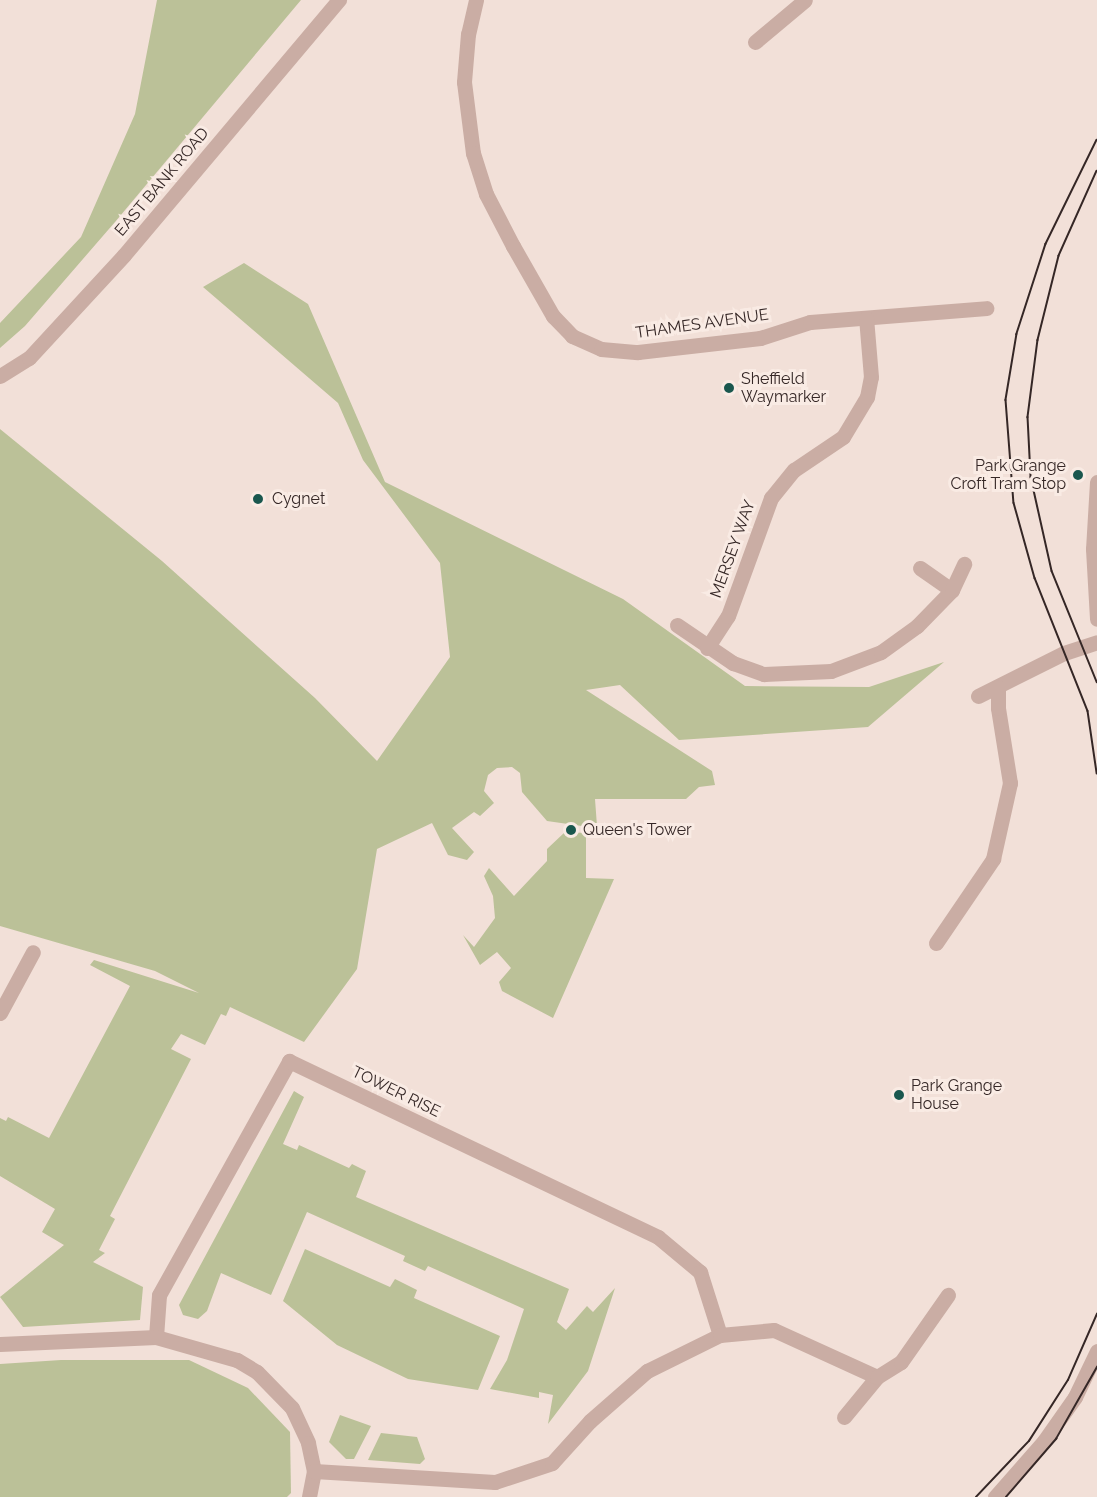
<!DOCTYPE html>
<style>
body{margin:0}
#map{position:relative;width:1097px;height:1497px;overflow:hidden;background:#f2e0d8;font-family:Raleway,sans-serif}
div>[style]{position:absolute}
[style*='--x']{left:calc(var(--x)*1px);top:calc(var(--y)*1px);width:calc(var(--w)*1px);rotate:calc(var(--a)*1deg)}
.green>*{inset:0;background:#bbc198}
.minor>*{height:15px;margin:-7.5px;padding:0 7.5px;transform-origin:7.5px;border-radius:7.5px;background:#caada4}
.tram>*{height:1.5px;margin:-0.75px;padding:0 0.75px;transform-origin:0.75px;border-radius:0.75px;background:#352726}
.dots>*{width:16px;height:16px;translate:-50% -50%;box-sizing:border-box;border:3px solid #f9ebe4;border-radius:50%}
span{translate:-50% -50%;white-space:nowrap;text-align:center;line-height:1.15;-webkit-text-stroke:6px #f9ebe4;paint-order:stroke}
.street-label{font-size:16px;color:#352726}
.poi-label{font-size:16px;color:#352726}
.left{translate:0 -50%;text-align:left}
.right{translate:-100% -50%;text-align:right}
</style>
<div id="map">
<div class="green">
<div style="clip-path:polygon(157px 0,301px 0,115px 222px,25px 326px,0 348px,0 323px,81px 237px,135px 114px)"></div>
<div style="clip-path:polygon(244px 263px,308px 304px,385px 482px,623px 599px,745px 686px,869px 687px,944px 662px,868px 727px,679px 740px,620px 685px,586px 690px,712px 771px,715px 785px,699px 787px,686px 799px,595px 799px,597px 826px,582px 826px,547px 821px,522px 792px,520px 773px,512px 767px,497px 768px,488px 775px,484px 791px,494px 803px,480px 816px,474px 812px,452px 828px,474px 852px,467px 860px,448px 855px,432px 823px,377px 849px,357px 969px,304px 1042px,230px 1007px,226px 1016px,221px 1014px,205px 1045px,181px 1034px,171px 1049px,191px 1059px,110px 1216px,115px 1219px,99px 1250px,105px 1253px,93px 1262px,143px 1287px,140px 1320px,23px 1327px,0 1297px,64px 1245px,42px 1232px,55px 1209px,0 1176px,0 1118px,6px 1121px,8px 1117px,49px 1138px,130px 986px,90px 965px,94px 960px,199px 993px,155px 971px,0 926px,0 429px,162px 561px,315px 698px,377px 761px,450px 657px,440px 563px,363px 460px,338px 403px,203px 287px)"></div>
<div style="clip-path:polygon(565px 832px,586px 833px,586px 878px,614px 879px,553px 1018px,502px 991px,499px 982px,511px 968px,497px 952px,480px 965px,463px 935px,474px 947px,495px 918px,493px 896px,484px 876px,489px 868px,514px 896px,547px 861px,547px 849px)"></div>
<div style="clip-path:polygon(294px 1091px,304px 1097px,283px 1144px,297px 1150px,299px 1145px,349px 1168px,352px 1164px,366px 1171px,356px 1197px,569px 1289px,557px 1322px,566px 1330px,587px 1306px,593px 1312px,615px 1288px,588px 1371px,548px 1424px,553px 1395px,539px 1392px,539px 1398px,490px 1389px,507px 1360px,524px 1309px,428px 1266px,425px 1271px,403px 1261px,405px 1256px,307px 1212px,271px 1295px,221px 1273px,207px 1311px,198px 1319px,183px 1315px,179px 1305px)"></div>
<div style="clip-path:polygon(305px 1249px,390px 1287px,395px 1279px,417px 1290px,414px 1298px,500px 1336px,478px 1390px,408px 1379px,337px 1345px,283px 1301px)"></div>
<div style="clip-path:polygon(61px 1360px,189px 1360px,248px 1388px,290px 1432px,291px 1493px,287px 1497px,0 1497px,0 1364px)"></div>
<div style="clip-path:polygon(340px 1415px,371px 1426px,354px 1459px,346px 1459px,329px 1442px)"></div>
<div style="clip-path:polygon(381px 1433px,417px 1437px,425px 1459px,420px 1464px,368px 1460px)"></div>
</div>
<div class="minor">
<div style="--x:476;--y:0;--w:35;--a:103"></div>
<div style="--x:468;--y:34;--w:48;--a:94.8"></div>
<div style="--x:464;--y:82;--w:72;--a:82.8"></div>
<div style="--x:473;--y:153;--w:43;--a:72.4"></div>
<div style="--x:486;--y:194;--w:59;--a:62.6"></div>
<div style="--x:513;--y:246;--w:81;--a:60.3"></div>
<div style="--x:553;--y:316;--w:28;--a:46"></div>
<div style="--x:572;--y:336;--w:32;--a:24"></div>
<div style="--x:601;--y:349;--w:37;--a:5"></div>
<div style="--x:638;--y:352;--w:123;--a:-6.5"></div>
<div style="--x:760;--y:338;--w:52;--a:-17.7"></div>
<div style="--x:810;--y:322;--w:177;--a:-4.5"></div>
<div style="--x:755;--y:42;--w:65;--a:-40"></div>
<div style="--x:0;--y:376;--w:34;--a:-32"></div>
<div style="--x:29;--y:358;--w:140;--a:-47.3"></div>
<div style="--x:124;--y:255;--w:334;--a:-49.9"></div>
<div style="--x:1097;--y:482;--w:67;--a:93.4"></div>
<div style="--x:1093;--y:549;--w:70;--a:86.7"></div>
<div style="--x:920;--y:568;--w:39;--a:35"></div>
<div style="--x:677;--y:625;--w:68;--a:34.2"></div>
<div style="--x:733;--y:663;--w:33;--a:20"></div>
<div style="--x:764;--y:674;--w:67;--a:-2.6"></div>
<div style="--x:831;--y:671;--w:53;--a:-20.8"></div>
<div style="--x:881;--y:652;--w:44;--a:-35.8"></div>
<div style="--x:917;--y:626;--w:50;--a:-45.8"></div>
<div style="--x:952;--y:590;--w:29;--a:-65"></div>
<div style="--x:707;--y:648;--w:38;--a:-57"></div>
<div style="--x:728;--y:616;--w:126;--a:-70"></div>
<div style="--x:771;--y:498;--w:36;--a:-51"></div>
<div style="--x:794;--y:470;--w:59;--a:-34"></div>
<div style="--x:843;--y:437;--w:47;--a:-59"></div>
<div style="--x:867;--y:397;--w:20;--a:-79"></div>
<div style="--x:871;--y:377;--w:59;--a:-94.8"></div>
<div style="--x:978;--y:696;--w:96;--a:-26.6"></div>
<div style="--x:1064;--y:653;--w:35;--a:-18"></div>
<div style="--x:936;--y:943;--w:102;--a:-55.8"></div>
<div style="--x:993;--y:859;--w:78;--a:-77.4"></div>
<div style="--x:1010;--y:783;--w:76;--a:-99.1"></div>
<div style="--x:998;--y:708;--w:21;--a:-90"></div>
<div style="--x:0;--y:1013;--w:69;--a:-61.6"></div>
<div style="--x:156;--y:1337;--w:42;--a:-85.9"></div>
<div style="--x:159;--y:1295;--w:268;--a:-60.9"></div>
<div style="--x:289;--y:1061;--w:409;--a:25.5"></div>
<div style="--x:658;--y:1237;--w:55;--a:39.8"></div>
<div style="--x:700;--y:1272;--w:66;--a:72.4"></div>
<div style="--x:0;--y:1344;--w:156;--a:-2.6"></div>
<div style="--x:156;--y:1337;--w:84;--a:15.9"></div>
<div style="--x:237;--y:1360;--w:23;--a:31"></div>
<div style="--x:257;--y:1372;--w:50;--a:45.8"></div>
<div style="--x:292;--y:1408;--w:38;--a:65"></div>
<div style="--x:308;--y:1443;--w:29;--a:78"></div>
<div style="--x:314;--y:1471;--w:26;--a:101"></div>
<div style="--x:844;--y:1417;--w:52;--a:-50.5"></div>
<div style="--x:314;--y:1471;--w:181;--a:3.5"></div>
<div style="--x:495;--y:1482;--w:60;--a:-18.4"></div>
<div style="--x:552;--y:1463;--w:57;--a:-47.9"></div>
<div style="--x:590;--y:1421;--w:76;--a:-41.3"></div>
<div style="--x:647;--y:1371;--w:81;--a:-26.3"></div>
<div style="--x:720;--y:1335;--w:54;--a:-5.3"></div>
<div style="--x:774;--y:1330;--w:113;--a:24.5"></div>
<div style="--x:877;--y:1377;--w:28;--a:-32"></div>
<div style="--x:901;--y:1362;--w:82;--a:-55"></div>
<div style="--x:995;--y:1497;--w:74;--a:-48.8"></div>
<div style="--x:1044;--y:1441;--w:54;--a:-54.8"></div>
<div style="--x:1075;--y:1397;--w:51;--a:-64.4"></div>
</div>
<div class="tram">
<div style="--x:1097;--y:140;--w:116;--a:116.1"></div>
<div style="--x:1046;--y:244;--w:95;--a:107.9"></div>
<div style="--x:1017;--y:334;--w:67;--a:99.5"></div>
<div style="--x:1006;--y:400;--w:103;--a:85.6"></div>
<div style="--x:1014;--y:503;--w:78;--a:74.4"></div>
<div style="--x:1035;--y:578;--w:143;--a:68.3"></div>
<div style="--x:1088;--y:711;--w:63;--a:81.7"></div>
<div style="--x:1097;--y:171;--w:93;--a:114.1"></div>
<div style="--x:1059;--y:256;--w:87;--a:104"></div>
<div style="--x:1038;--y:340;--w:78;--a:97.4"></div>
<div style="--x:1028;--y:417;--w:60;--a:87.1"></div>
<div style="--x:1031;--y:477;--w:96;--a:77.4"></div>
<div style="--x:1052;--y:571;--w:120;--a:67.9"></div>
<div style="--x:976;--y:1497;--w:77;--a:-46.6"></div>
<div style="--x:1029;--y:1441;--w:72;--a:-57.4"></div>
<div style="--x:1068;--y:1380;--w:72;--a:-66.3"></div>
<div style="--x:1006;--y:1497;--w:77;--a:-49.2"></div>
<div style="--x:1056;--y:1439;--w:83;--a:-60.3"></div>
</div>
<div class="dots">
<div style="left:729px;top:388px;background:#1a574e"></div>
<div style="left:1078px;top:475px;background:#1a574e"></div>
<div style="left:258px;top:499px;background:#1a574e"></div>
<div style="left:571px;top:830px;background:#1a574e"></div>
<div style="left:899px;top:1095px;background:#1a574e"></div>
</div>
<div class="street-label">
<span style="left:162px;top:182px;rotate:-50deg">EAST BANK ROAD</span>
<span style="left:702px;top:324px;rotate:-8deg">THAMES AVENUE</span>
<span style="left:733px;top:549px;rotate:-70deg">MERSEY WAY</span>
<span style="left:396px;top:1092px;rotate:26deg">TOWER RISE</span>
</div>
<div class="poi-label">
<span class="left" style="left:741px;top:388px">Sheffield<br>Waymarker</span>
<span class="right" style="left:1066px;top:475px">Park Grange<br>Croft Tram Stop</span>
<span class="left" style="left:272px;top:499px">Cygnet</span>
<span class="left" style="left:583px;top:830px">Queen's Tower</span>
<span class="left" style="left:911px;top:1095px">Park Grange<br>House</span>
</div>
</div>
